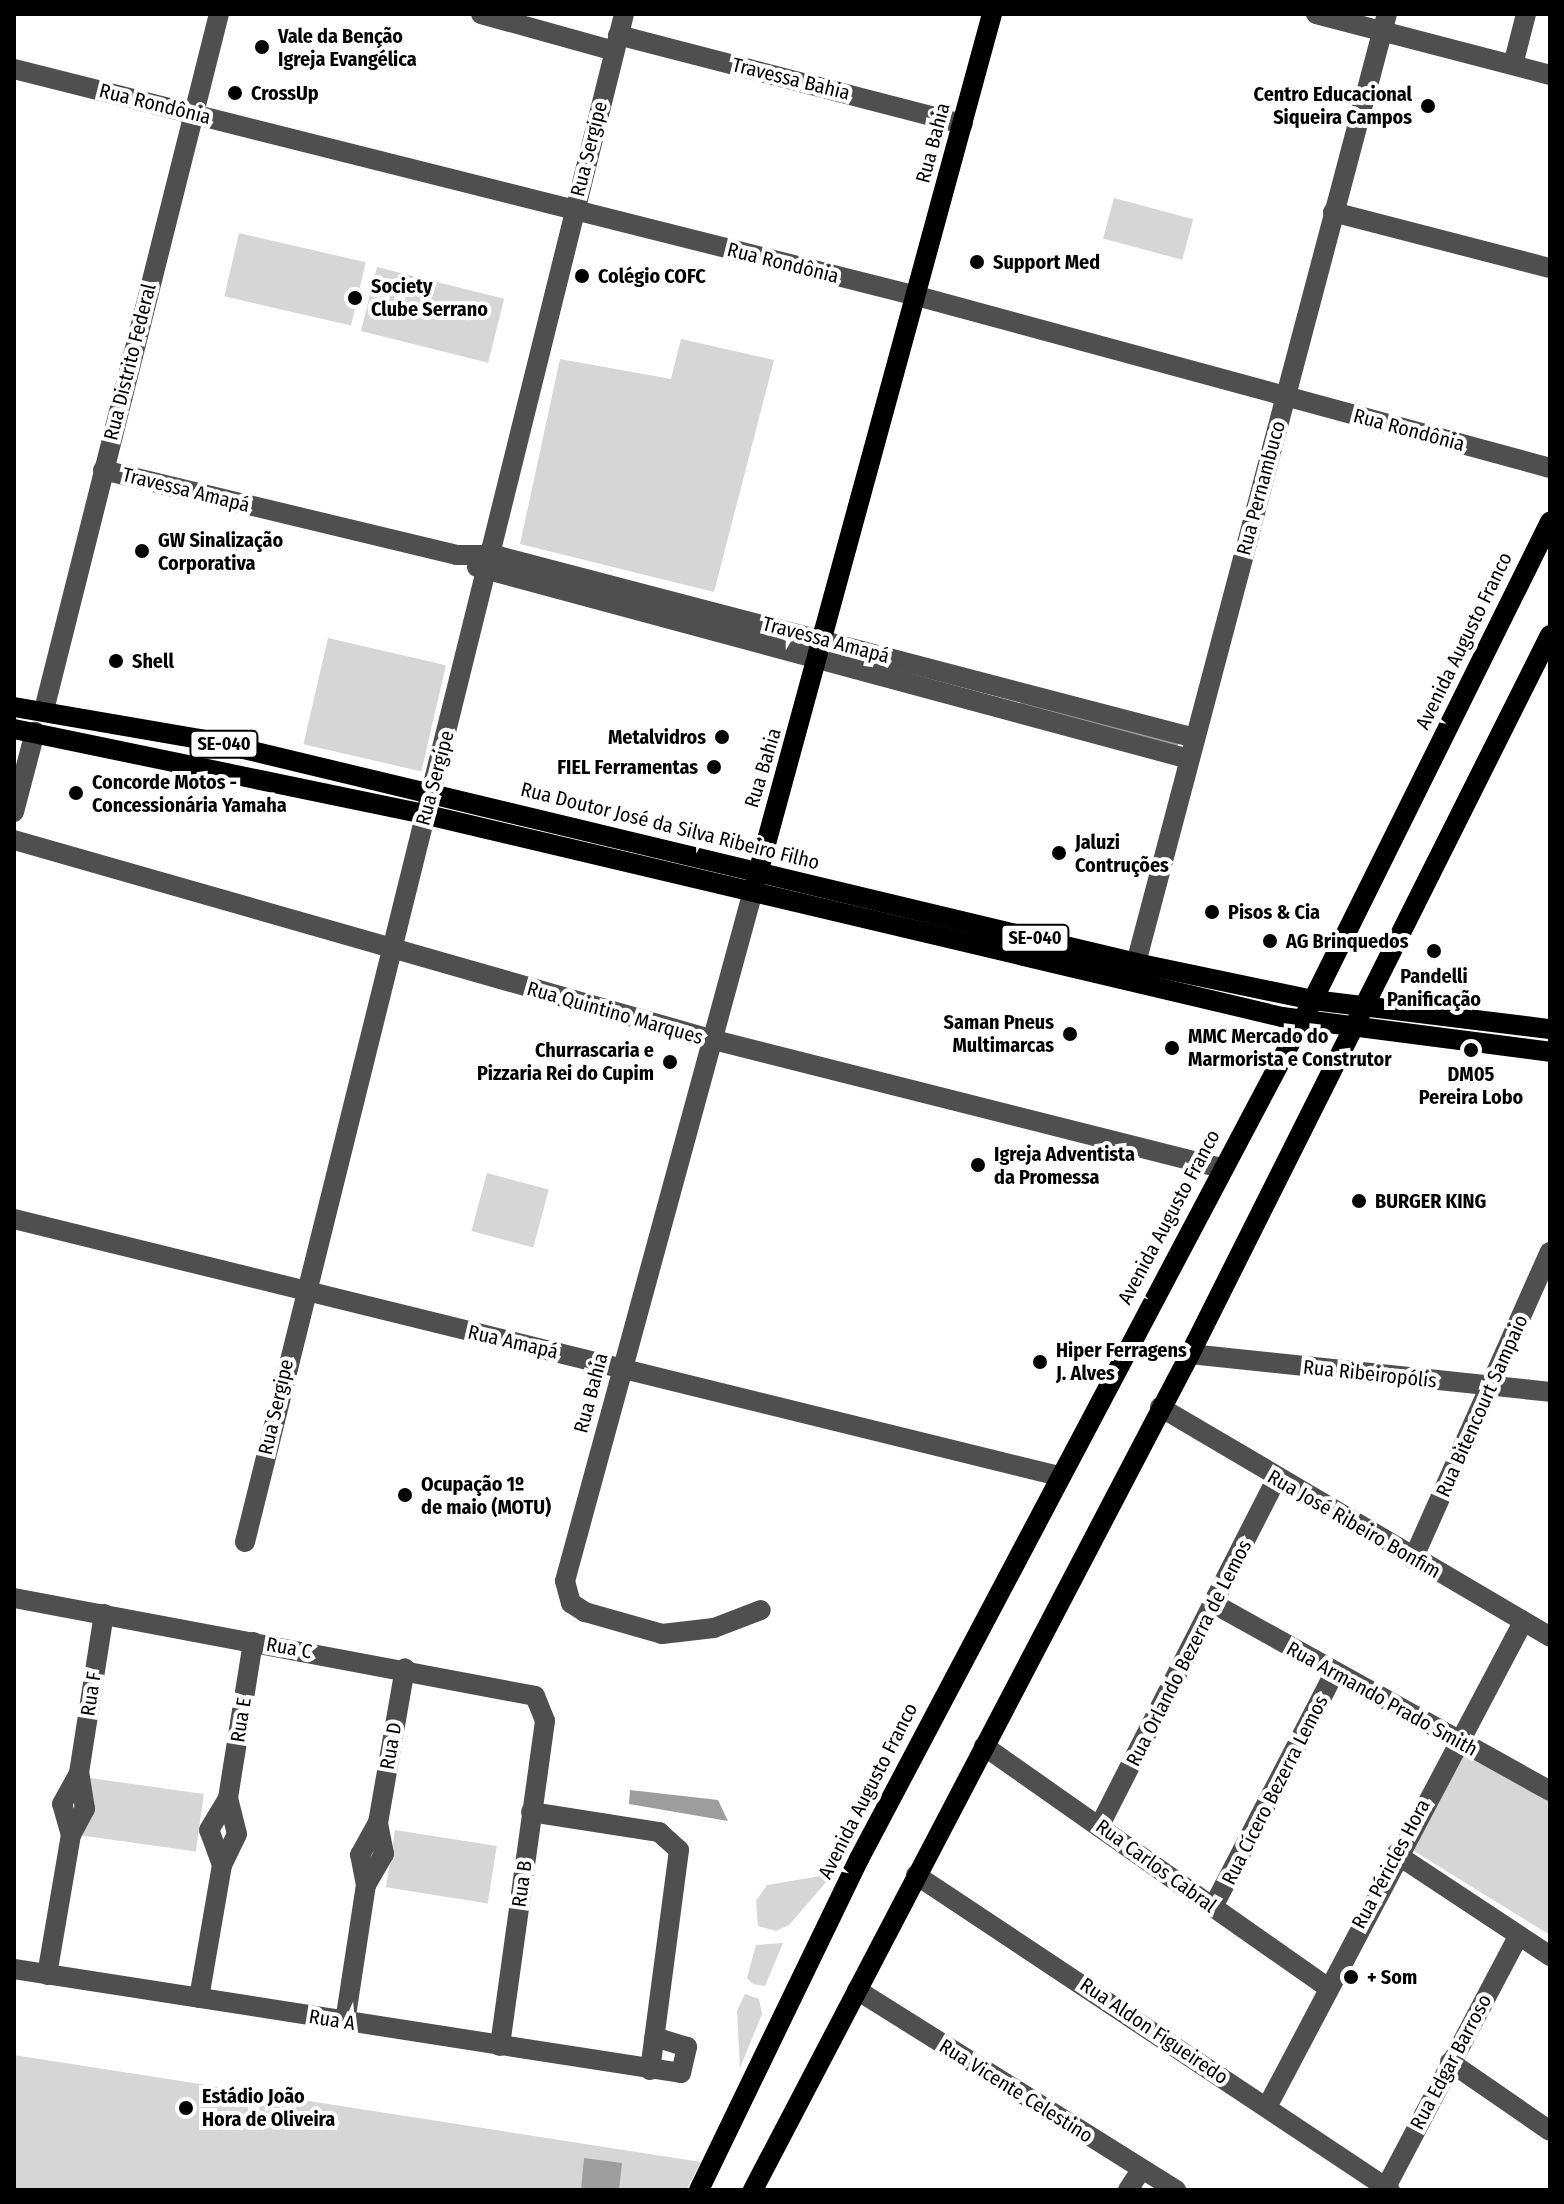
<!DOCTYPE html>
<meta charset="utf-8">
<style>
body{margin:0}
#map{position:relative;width:1564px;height:2204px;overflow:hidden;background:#fff;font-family:"Fira Sans Condensed",sans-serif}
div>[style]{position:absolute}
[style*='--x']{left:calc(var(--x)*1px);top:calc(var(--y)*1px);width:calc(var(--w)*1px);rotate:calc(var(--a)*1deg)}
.green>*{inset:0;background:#d6d6d6;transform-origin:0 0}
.water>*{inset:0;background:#9d9d9d}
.canal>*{height:22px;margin:-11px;padding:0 11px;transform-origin:11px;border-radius:11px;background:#9d9d9d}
.minor>*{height:20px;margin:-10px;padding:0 10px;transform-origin:10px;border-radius:10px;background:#4f4f4f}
.major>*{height:20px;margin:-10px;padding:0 10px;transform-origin:10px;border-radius:10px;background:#000}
.dots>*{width:22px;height:22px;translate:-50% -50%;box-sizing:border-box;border:4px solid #fff;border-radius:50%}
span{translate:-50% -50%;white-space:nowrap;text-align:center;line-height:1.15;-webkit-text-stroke:8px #fff;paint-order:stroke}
.shield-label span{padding:2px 6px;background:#fff;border:2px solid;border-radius:6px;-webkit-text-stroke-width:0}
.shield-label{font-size:18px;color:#000;font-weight:700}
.poi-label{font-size:20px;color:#000;font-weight:700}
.left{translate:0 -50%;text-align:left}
.right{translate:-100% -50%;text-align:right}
.street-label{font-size:20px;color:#000}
.frame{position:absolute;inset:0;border:16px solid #000;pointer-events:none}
</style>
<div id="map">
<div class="green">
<div style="left:1114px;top:198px;width:82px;height:42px;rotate:15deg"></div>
<div style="left:239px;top:233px;width:130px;height:65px;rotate:13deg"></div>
<div style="left:377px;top:267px;width:131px;height:66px;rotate:14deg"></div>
<div style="clip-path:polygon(681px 339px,774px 360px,714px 592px,520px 544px,560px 359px,671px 379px)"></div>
<div style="left:328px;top:638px;width:121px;height:109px;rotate:13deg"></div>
<div style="left:487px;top:1173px;width:64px;height:60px;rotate:15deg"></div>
<div style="clip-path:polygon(1466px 1751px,1550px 1796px,1550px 1935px,1409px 1848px)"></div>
<div style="left:90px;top:1778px;width:115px;height:58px;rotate:8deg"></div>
<div style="left:395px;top:1830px;width:103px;height:58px;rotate:9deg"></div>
<div style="clip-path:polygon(833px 1874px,789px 1925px,776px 1931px,758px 1926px,756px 1901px,767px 1885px)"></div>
<div style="clip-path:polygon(783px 1943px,765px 1986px,753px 1984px,747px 1978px,756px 1945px)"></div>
<div style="clip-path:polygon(745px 1994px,759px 1999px,762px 2014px,740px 2068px,737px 2011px)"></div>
<div style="clip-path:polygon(14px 2055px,701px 2162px,686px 2190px,14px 2190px)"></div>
</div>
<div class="water">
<div style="clip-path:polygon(630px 1790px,718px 1800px,728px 1821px,629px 1804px)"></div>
<div style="clip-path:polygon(584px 2158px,622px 2163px,619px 2190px,581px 2190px)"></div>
</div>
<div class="canal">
<div style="--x:1031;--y:706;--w:141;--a:14.3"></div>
</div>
<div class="minor">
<div style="--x:481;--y:14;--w:138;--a:15.5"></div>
<div style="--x:1316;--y:14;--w:242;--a:14.6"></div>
<div style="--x:618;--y:35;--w:356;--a:14.5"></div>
<div style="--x:1513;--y:65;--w:53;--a:-75.7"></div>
<div style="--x:14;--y:69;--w:931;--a:14.11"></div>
<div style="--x:917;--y:296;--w:656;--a:15.2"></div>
<div style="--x:1333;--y:212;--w:224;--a:14.5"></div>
<div style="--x:103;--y:470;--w:363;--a:13.5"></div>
<div style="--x:456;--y:555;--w:38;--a:0"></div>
<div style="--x:494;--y:555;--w:724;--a:14.63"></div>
<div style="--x:477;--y:567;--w:737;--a:15.09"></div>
<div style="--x:44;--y:710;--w:718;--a:-75.89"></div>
<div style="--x:14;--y:812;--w:83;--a:-75.3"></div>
<div style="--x:14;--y:840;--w:728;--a:15.95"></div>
<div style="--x:714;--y:1040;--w:523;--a:14.17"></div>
<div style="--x:753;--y:891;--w:715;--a:105.24"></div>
<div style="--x:565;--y:1581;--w:23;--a:75"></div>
<div style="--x:571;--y:1603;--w:17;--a:33"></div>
<div style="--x:585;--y:1612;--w:80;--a:15.9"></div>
<div style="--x:662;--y:1634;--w:52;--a:-6.6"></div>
<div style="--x:714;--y:1628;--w:50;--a:-21"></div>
<div style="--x:1136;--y:963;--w:982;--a:-75.19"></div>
<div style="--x:14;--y:1219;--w:1076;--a:13.82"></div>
<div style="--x:1190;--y:1354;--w:362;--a:6"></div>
<div style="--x:1160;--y:1407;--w:453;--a:30.5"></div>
<div style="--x:245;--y:1542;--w:1574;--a:-76.07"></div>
<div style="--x:1413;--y:1559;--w:336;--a:-66"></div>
<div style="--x:14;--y:1598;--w:530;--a:10.65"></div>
<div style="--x:535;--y:1696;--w:27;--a:68"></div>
<div style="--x:545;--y:1721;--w:328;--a:97.9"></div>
<div style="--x:1216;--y:1605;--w:382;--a:29.1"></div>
<div style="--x:984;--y:1746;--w:419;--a:35.1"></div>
<div style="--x:531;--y:1812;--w:130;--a:8.9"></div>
<div style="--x:659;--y:1832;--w:27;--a:42"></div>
<div style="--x:679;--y:1850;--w:222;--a:97.5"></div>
<div style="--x:1100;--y:1825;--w:387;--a:-63"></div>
<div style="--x:71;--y:1835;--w:32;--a:-106"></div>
<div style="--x:62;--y:1804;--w:35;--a:-61"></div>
<div style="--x:1396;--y:1854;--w:185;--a:33.5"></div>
<div style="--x:222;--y:1865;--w:37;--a:-110"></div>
<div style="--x:209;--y:1830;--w:37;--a:-59"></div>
<div style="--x:916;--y:1875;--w:569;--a:33.61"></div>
<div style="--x:366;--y:1885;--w:36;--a:-60"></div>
<div style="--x:384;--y:1854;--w:32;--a:-101"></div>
<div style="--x:378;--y:1823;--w:157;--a:-80.1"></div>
<div style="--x:1213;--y:1907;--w:265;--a:-62.6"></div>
<div style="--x:14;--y:1969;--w:675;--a:8.86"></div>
<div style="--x:681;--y:2073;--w:27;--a:-77"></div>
<div style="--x:687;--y:2047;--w:34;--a:-163"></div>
<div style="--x:47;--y:1975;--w:142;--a:-80.3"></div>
<div style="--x:71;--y:1835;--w:30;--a:-62"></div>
<div style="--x:85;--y:1809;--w:36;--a:-99"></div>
<div style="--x:79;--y:1773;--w:161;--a:-81.1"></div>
<div style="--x:857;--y:1990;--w:377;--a:32.1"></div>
<div style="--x:199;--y:1998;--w:135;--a:-80.2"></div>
<div style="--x:222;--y:1865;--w:34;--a:-64"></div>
<div style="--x:237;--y:1834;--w:37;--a:-104"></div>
<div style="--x:228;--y:1798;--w:158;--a:-80.9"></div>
<div style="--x:345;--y:2022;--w:139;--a:-81.3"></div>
<div style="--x:366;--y:1885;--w:31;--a:-101"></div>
<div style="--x:360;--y:1855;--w:37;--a:-61"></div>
<div style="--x:1450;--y:2062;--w:121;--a:34.6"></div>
<div style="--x:1267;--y:2107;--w:546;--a:-62.17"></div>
<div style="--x:1386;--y:2187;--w:283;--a:-62.2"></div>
<div style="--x:1128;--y:2190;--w:24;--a:-57"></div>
</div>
<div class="major">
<div style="--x:14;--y:707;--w:195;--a:9.8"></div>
<div style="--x:206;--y:740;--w:956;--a:13.48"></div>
<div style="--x:1136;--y:963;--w:181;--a:11.8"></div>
<div style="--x:1313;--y:1000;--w:239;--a:7"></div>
<div style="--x:14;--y:729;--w:414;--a:11.7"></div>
<div style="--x:419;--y:813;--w:887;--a:13.3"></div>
<div style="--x:1282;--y:1017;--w:270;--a:7.4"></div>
<div style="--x:755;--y:884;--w:902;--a:-74.76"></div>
<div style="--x:699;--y:2190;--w:368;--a:-64.2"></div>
<div style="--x:859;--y:1859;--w:972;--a:-62.14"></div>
<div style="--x:1313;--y:1000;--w:534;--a:-63.63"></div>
<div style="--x:753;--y:2190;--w:943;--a:-62.4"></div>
<div style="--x:1190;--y:1354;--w:804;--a:-63.4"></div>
</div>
<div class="dots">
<div style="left:262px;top:47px;background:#000"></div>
<div style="left:235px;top:93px;background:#000"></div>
<div style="left:1428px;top:106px;background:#000"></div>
<div style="left:977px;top:262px;background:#000"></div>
<div style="left:582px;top:276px;background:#000"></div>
<div style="left:355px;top:298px;background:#000"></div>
<div style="left:142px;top:551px;background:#000"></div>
<div style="left:116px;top:661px;background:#000"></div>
<div style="left:722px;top:737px;background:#000"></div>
<div style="left:714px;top:767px;background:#000"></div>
<div style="left:76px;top:793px;background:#000"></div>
<div style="left:1059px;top:853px;background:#000"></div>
<div style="left:1212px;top:912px;background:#000"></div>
<div style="left:1270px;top:941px;background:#000"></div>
<div style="left:1434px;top:951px;background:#000"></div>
<div style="left:1070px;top:1034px;background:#000"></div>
<div style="left:1172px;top:1048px;background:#000"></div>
<div style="left:1471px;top:1050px;background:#000"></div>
<div style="left:670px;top:1062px;background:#000"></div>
<div style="left:978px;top:1165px;background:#000"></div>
<div style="left:1359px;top:1201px;background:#000"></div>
<div style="left:1040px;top:1362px;background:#000"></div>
<div style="left:405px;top:1495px;background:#000"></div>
<div style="left:1351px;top:1977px;background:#000"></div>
<div style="left:186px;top:2108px;background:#000"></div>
</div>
<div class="shield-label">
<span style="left:224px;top:744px">SE-040</span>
<span style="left:1035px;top:938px">SE-040</span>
</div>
<div class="poi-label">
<span class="left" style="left:278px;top:48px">Vale da Benção<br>Igreja Evangélica</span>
<span class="left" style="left:251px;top:93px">CrossUp</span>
<span class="right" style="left:1412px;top:106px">Centro Educacional<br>Siqueira Campos</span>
<span class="left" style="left:993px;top:262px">Support Med</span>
<span class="left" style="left:598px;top:276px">Colégio COFC</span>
<span class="left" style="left:371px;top:298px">Society<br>Clube Serrano</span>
<span class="left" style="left:158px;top:552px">GW Sinalização<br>Corporativa</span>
<span class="left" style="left:132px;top:661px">Shell</span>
<span class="right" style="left:706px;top:737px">Metalvidros</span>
<span class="right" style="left:698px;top:767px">FIEL Ferramentas</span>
<span class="left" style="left:92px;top:794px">Concorde Motos -<br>Concessionária Yamaha</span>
<span class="left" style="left:1075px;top:854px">Jaluzi<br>Contruções</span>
<span class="left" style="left:1228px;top:912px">Pisos &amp; Cia</span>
<span class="left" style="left:1286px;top:941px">AG Brinquedos</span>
<span style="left:1434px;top:988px">Pandelli<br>Panificação</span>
<span class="right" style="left:1054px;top:1034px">Saman Pneus<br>Multimarcas</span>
<span class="left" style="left:1188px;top:1048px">MMC Mercado do<br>Marmorista e Construtor</span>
<span class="right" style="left:654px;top:1062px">Churrascaria e<br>Pizzaria Rei do Cupim</span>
<span style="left:1471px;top:1086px">DM05<br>Pereira Lobo</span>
<span class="left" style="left:994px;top:1166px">Igreja Adventista<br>da Promessa</span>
<span class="left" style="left:1375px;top:1201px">BURGER KING</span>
<span class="left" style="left:1056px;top:1362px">Hiper Ferragens<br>J. Alves</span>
<span class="left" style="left:421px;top:1496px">Ocupação 1º<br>de maio (MOTU)</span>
<span class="left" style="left:1367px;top:1977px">+ Som</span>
<span class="left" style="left:202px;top:2108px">Estádio João<br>Hora de Oliveira</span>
</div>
<div class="street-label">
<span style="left:791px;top:79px;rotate:14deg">Travessa Bahia</span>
<span style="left:155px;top:104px;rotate:14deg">Rua Rondônia</span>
<span style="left:933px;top:143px;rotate:-75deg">Rua Bahia</span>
<span style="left:589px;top:149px;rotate:-76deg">Rua Sergipe</span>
<span style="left:783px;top:263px;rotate:14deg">Rua Rondônia</span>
<span style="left:130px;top:362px;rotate:-76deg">Rua Distrito Federal</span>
<span style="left:1409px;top:430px;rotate:15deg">Rua Rondônia</span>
<span style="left:1261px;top:488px;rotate:-75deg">Rua Pernambuco</span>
<span style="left:186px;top:490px;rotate:14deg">Travessa Amapá</span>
<span style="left:826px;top:640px;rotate:15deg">Travessa Amapá</span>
<span style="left:1464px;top:641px;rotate:-64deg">Avenida Augusto Franco</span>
<span style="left:763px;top:768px;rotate:-73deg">Rua Bahia</span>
<span style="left:435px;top:778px;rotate:-75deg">Rua Sergipe</span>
<span style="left:670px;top:826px;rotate:14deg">Rua Doutor José da Silva Ribeiro Filho</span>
<span style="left:615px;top:1013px;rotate:16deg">Rua Quintino Marques</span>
<span style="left:1169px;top:1217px;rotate:-62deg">Avenida Augusto Franco</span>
<span style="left:513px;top:1342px;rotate:13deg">Rua Amapá</span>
<span style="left:1370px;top:1374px;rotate:6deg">Rua Ribeiropólis</span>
<span style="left:591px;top:1393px;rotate:-75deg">Rua Bahia</span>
<span style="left:1482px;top:1406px;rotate:-66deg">Rua Bitencourt Sampaio</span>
<span style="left:276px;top:1407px;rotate:-77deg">Rua Sergipe</span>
<span style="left:1354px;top:1524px;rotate:30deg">Rua José Ribeiro Bonfim</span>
<span style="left:289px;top:1648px;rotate:10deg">Rua C</span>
<span style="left:1189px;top:1653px;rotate:-63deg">Rua Orlando Bezerra de Lemos</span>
<span style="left:91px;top:1694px;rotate:-81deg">Rua F</span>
<span style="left:1382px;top:1699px;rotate:29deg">Rua Armando Prado Smith</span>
<span style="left:241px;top:1720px;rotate:-81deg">Rua E</span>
<span style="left:391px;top:1746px;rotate:-80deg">Rua D</span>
<span style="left:1275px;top:1790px;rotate:-63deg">Rua Cícero Bezerra Lemos</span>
<span style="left:868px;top:1791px;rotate:-63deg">Avenida Augusto Franco</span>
<span style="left:1391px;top:1864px;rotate:-62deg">Rua Péricles Hora</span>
<span style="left:1156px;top:1866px;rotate:36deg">Rua Carlos Cabral</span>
<span style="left:522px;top:1884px;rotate:-82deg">Rua B</span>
<span style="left:332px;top:2020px;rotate:9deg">Rua A</span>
<span style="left:1154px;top:2031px;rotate:34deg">Rua Aldon Figueiredo</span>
<span style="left:1451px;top:2062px;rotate:-62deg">Rua Edgar Barroso</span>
<span style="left:1016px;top:2091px;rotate:32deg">Rua Vicente Celestino</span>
</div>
<div class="frame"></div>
</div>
